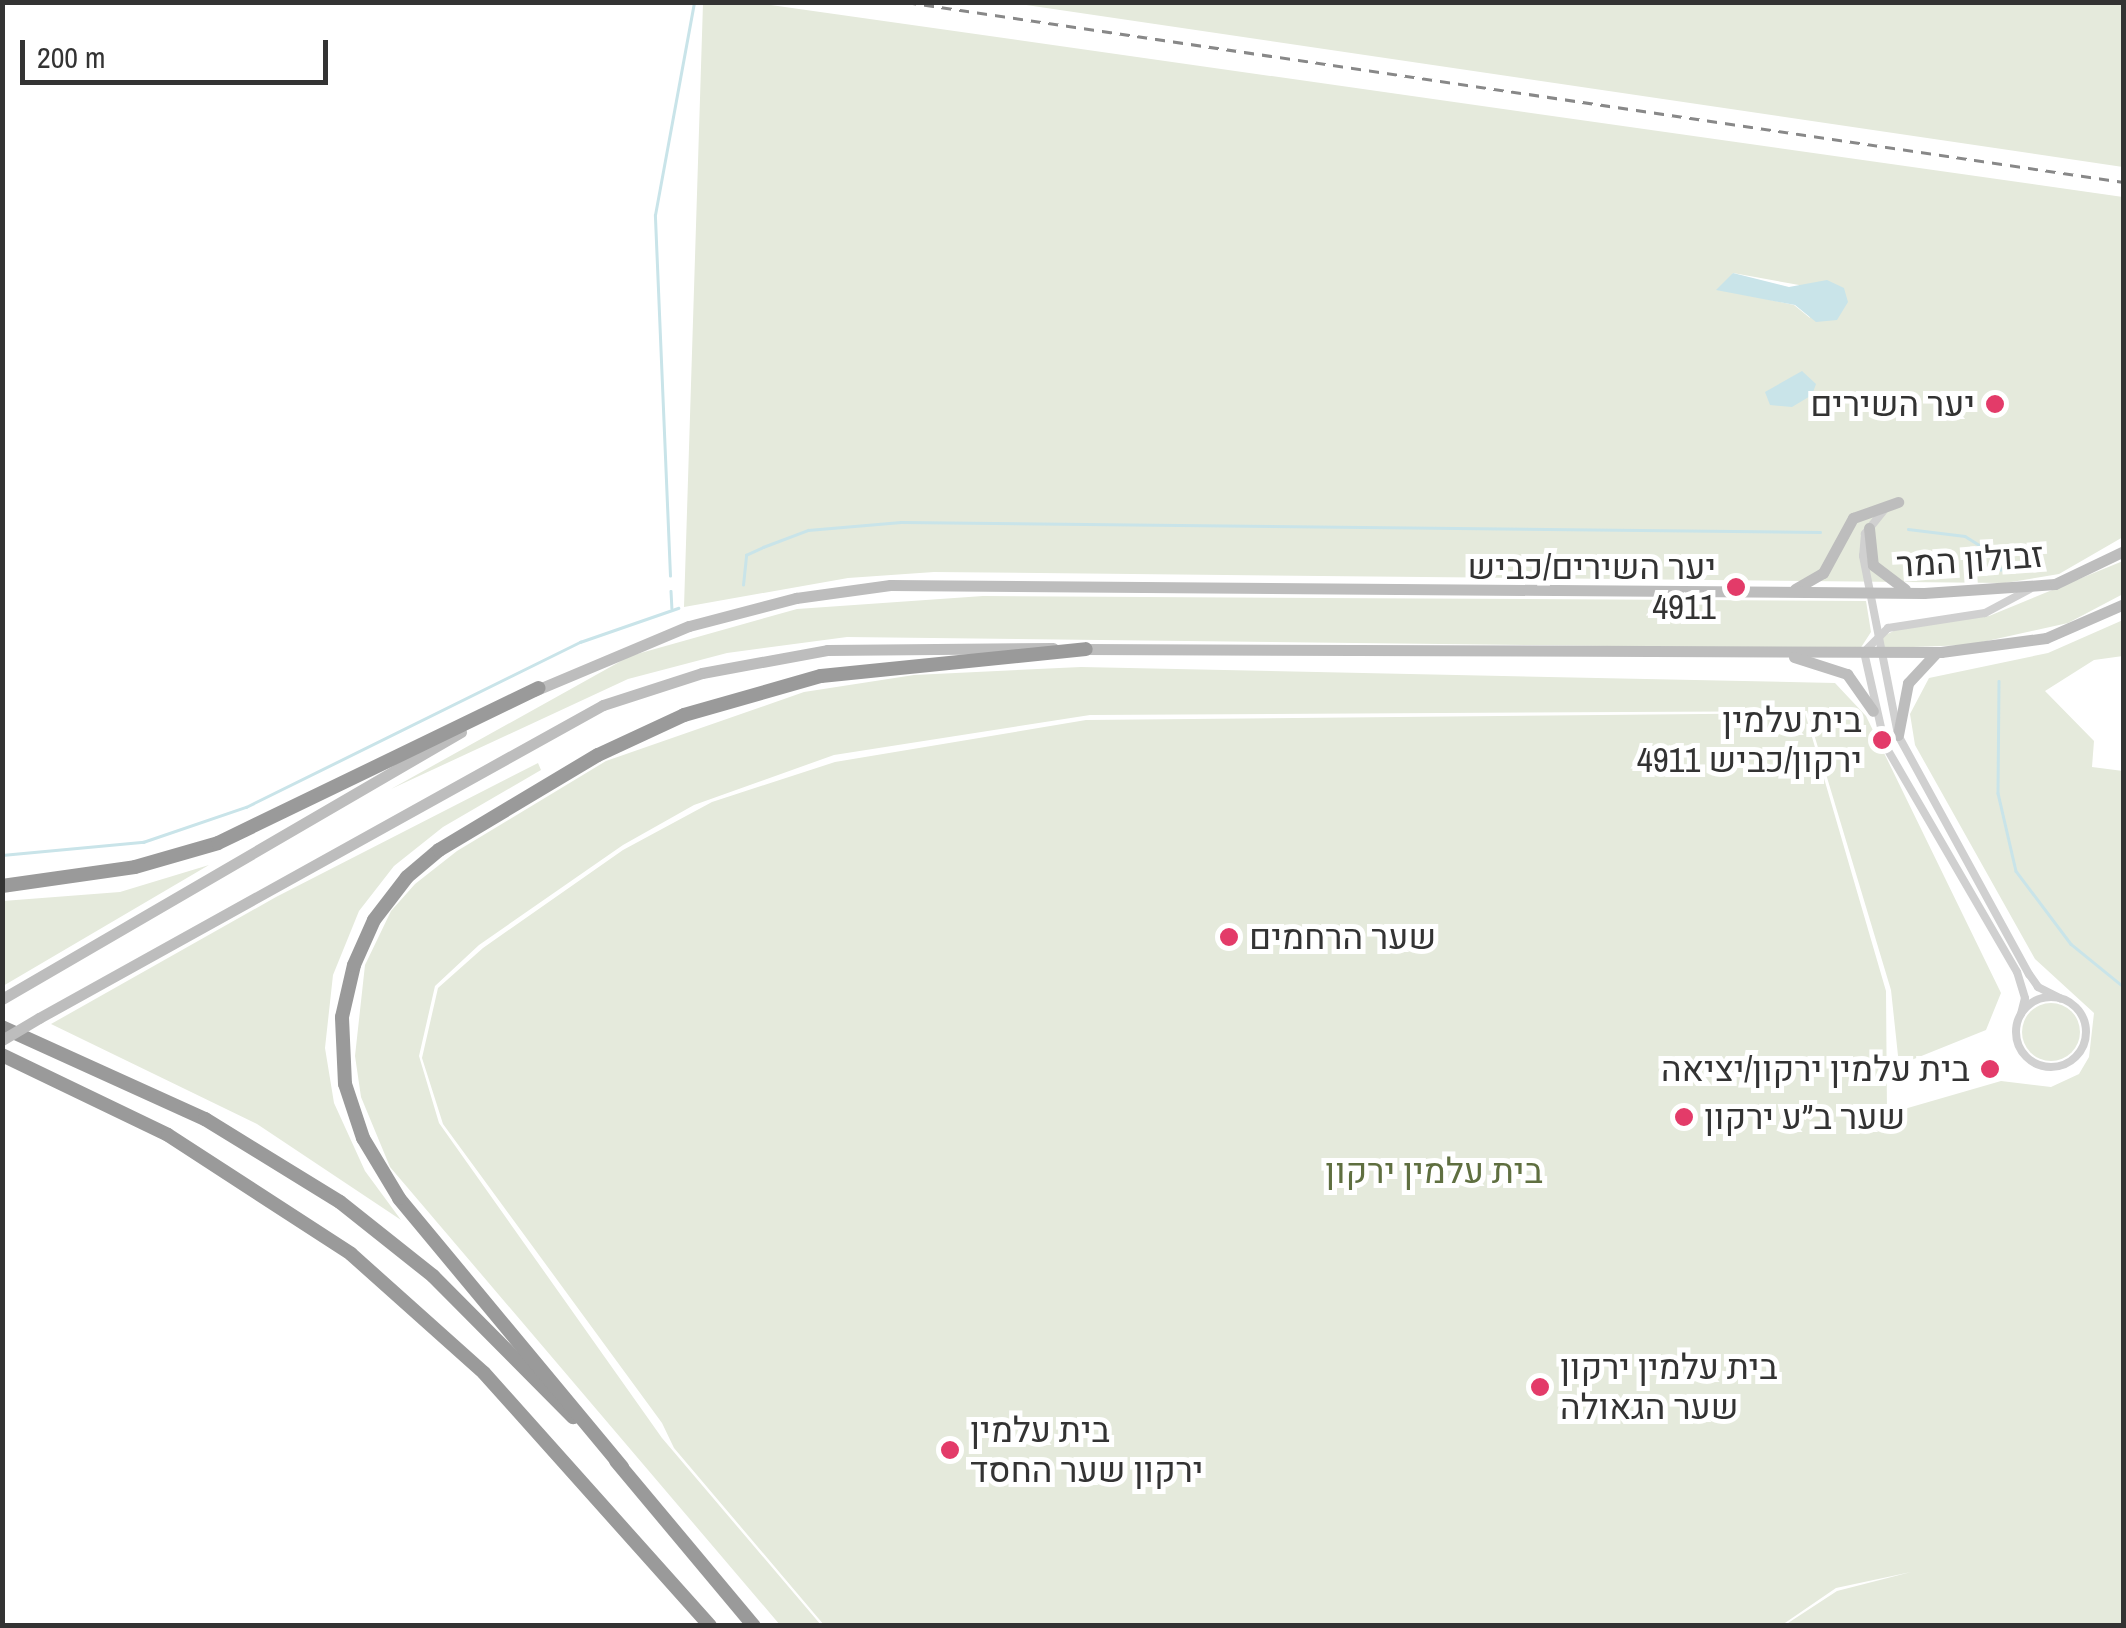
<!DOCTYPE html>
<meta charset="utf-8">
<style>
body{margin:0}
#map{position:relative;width:2126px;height:1628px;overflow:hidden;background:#fff;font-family:"Archivo Narrow",Heebo,sans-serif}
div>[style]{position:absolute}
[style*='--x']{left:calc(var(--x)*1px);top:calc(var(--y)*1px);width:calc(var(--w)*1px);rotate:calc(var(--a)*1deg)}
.green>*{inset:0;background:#e5eadc}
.round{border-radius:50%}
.water>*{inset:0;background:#c9e4e9}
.stream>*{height:2.5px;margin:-1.25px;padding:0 1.25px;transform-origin:1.25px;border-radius:1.25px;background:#c9e4e9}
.minor>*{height:8px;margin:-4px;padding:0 4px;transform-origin:4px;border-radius:4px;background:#d0d0d0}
.minor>.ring{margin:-4px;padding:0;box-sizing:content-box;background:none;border:8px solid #d0d0d0;border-radius:50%}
.secondary>*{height:11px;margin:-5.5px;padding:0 5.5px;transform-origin:5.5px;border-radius:5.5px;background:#bdbdbd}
.motorway>*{height:14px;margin:-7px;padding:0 7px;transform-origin:7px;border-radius:7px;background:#9a9a9a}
.rail>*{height:2.5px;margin-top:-1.25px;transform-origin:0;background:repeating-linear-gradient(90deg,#888 0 10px,transparent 0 18px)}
.secondary-bridge>*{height:11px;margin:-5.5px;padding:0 5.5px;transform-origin:5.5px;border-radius:5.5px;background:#bdbdbd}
.dots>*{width:28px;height:28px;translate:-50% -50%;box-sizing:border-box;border:5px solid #fff;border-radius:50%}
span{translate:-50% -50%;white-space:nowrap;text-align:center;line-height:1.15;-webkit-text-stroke:10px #fff;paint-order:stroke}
.poi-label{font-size:35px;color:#333}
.right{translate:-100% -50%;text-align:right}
.left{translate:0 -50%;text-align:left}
.street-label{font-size:35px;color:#333}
.park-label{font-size:35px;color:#5f6f40}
.frame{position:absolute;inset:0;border:5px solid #333;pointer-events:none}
.scale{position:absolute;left:20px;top:40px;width:308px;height:45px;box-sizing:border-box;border:5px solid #333;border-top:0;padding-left:12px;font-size:30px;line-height:35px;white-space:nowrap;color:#333;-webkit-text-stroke:8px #fff;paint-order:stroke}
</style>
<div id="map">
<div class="green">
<div style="clip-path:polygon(evenodd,703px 3px,757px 3px,2123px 197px,2123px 537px,2059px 574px,2005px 583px,934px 572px,848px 578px,684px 607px,703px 3px,1733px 273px,1799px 285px,1810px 318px,1794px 305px,1725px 290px,1733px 273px)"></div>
<div style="clip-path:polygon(1013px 3px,2123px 3px,2123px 167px)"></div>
<div style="clip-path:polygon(2123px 561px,2123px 594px,2068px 623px,1969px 645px,1884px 648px,1881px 637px,1900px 628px,1989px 616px)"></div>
<div style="clip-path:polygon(983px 596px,1866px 601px,1871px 632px,1860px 649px,847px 637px,727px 653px,628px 679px,391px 789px,630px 656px,797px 609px)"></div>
<div style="clip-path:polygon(2123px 620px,2123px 656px,2094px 660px,2045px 691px,2094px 741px,2092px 767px,2123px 771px,2123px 1625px,1785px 1625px,1837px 1591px,1911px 1572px,1836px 1588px,1782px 1625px,824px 1625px,674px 1448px,662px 1423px,443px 1124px,422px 1058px,438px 988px,483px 948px,623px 850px,712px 802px,835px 762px,1086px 720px,1805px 713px,1886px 991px,1887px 1114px,2001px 1081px,2051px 1087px,2079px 1074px,2089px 1057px,2094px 1013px,2035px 959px,1915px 745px,1910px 714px,1929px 678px,2048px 653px)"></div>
<div style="clip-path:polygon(1081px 667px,1835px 683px,1866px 716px,2001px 993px,1986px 1030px,1899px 1065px,1891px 990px,1807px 711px,1090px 715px,834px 755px,694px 805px,623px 845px,479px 945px,435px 986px,419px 1056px,439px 1123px,662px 1438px,821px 1625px,780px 1625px,390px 1167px,361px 1097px,355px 1056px,365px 965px,391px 911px,415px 884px,457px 851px,606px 761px,804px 692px,914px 675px)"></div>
<div style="clip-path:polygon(538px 763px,541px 770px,443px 827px,394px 866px,359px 911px,333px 975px,325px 1048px,334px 1103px,365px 1171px,401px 1220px,257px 1124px,51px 1024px,276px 897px)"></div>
<div style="clip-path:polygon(209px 865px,3px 986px,3px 901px,120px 892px)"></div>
<div class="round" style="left:2022px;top:1003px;width:58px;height:58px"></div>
</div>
<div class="water">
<div style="clip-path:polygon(1733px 273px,1789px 287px,1827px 280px,1844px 288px,1848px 302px,1837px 320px,1816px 322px,1795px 305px,1716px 290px)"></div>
<div style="clip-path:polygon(1802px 371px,1816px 384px,1812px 395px,1792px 407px,1770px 405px,1765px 392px)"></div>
</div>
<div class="stream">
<div style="--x:1908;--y:529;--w:57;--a:7"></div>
<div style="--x:1965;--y:536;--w:34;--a:32"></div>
<div style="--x:1994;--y:554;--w:17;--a:66"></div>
<div style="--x:670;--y:576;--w:361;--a:-92.4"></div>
<div style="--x:655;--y:215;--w:217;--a:-79.6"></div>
<div style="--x:743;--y:585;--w:30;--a:-84"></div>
<div style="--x:746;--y:555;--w:19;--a:-25"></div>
<div style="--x:763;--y:547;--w:48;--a:-20.7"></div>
<div style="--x:808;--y:530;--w:93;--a:-4.9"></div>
<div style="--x:901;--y:522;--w:919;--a:0.62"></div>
<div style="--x:671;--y:591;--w:17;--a:87"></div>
<div style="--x:1999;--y:681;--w:112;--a:90.5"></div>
<div style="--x:1998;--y:793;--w:80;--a:77"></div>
<div style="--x:2016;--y:871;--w:91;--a:53"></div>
<div style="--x:2071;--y:944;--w:68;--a:39.1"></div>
<div style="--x:2;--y:855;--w:142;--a:-5.3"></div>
<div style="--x:143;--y:842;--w:109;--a:-18.8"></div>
<div style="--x:246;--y:807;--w:373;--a:-26.3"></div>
<div style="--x:580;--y:642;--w:104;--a:-19.1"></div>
</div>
<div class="minor">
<div style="--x:1885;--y:509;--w:32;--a:129"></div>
<div style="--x:1865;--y:534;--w:22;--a:95"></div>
<div style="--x:1863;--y:556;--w:182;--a:78.9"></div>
<div style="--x:1898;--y:735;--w:273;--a:61.3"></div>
<div style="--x:2029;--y:974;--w:16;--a:55"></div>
<div style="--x:2038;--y:987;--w:25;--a:27"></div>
<div class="ring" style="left:2016px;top:997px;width:62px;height:62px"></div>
<div style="--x:2021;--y:1014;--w:16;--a:-76"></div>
<div style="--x:2025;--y:998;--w:27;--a:-107"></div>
<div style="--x:2017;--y:972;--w:263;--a:-120.2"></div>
<div style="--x:1885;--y:745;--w:95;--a:-102.7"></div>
<div style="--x:1864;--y:652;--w:34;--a:-45"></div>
<div style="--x:1888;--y:628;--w:98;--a:-8.8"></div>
<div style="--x:1985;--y:613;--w:51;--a:-28.1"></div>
</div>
<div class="secondary">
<div style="--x:1869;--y:528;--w:37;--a:84"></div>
<div style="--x:1873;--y:565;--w:40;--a:37"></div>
<div style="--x:1795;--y:589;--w:32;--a:-30"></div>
<div style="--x:1823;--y:573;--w:63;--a:-61.4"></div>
<div style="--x:1853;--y:518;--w:48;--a:-19.6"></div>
<div style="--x:1082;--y:649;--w:859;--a:0.2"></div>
<div style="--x:1941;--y:652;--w:106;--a:-7.6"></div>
<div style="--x:2046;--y:638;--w:85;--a:-23.6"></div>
<div style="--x:1794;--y:657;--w:56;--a:17.8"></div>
<div style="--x:1847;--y:674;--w:45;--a:54.9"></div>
<div style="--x:534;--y:691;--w:168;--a:-22.8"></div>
<div style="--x:689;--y:626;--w:111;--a:-14.7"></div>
<div style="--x:796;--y:598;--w:95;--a:-7.9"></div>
<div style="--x:890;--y:585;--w:1034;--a:0.44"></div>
<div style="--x:1924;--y:593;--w:131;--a:-3.9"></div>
<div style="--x:2055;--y:584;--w:76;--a:-25.6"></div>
<div style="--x:1898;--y:735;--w:53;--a:-79.1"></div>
<div style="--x:1908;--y:683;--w:41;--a:-47"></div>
<div style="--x:2;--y:999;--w:531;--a:-30.19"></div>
<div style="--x:39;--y:1018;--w:645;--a:-29.03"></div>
<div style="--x:603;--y:705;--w:104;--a:-17.9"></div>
<div style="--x:702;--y:673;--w:127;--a:-10.4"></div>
<div style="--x:827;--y:650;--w:226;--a:-0.5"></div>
</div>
<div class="motorway">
<div style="--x:2;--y:886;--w:134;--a:-8.1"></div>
<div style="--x:135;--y:867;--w:86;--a:-16.1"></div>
<div style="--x:218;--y:843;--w:356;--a:-25.8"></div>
<div style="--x:2;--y:1027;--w:223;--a:24.4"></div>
<div style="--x:205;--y:1119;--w:158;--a:31.6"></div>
<div style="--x:340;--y:1202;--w:119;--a:38.5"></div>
<div style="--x:433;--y:1276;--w:199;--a:45.2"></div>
<div style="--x:2;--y:1055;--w:184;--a:25.7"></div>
<div style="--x:168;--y:1135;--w:218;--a:33"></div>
<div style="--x:351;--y:1254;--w:178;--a:41.8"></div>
<div style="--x:484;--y:1373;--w:339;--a:48.2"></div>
<div style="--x:616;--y:1461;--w:215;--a:50.1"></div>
<div style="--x:622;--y:1467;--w:349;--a:-129.7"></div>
<div style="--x:399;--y:1198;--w:70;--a:-121"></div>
<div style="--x:363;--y:1138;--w:57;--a:-108.4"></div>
<div style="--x:345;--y:1084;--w:67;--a:-92.6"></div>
<div style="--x:342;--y:1017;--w:53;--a:-77"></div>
<div style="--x:354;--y:965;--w:49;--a:-66"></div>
<div style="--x:374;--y:920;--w:54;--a:-52.5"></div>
<div style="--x:407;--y:877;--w:42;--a:-40.2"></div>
<div style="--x:439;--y:850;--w:185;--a:-30.9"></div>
<div style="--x:598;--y:755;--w:95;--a:-24.9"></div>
<div style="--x:684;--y:715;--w:142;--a:-15.9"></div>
<div style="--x:821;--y:676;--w:266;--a:-5.8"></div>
</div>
<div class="rail">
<div style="--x:906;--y:2;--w:1231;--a:8.41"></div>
</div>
<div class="secondary-bridge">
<div style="--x:2;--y:1040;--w:43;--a:-30.7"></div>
</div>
<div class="dots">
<div style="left:1995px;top:404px;background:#e33b69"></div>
<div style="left:1736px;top:587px;background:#e33b69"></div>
<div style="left:1882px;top:740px;background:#e33b69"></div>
<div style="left:1229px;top:937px;background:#e33b69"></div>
<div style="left:1990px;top:1069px;background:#e33b69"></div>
<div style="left:1684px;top:1117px;background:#e33b69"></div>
<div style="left:1540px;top:1387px;background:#e33b69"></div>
<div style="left:950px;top:1450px;background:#e33b69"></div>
</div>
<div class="poi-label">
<span class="right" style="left:1975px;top:404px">יער השירים</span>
<span class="right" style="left:1716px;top:587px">יער השירים/כביש<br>4911</span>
<span class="right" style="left:1862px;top:740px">בית עלמין<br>ירקון/כביש 4911</span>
<span class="left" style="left:1249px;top:937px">שער הרחמים</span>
<span class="right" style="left:1970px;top:1069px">בית עלמין ירקון/יציאה</span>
<span class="left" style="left:1704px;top:1117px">שער ב״ע ירקון</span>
<span class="left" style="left:1560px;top:1387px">בית עלמין ירקון<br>שער הגאולה</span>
<span class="left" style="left:970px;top:1450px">בית עלמין<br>ירקון שער החסד</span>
</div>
<div class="street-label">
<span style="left:1970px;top:560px;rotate:-4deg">זבולון המר</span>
</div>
<div class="park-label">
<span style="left:1434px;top:1171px">בית עלמין ירקון</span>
</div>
<div class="frame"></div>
<div class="scale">200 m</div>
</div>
